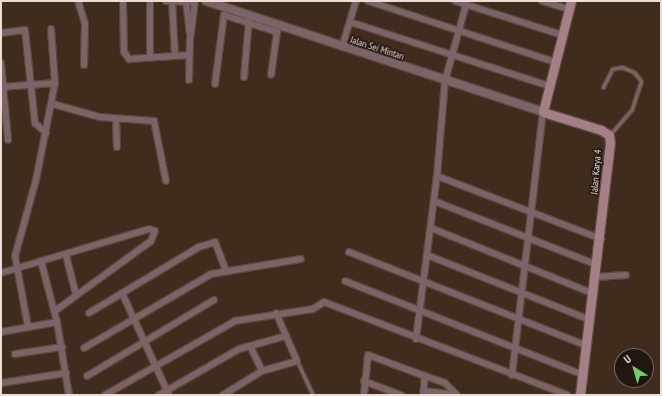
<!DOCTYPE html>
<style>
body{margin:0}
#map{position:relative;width:662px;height:396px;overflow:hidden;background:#402c1c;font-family:"PT Sans Narrow",sans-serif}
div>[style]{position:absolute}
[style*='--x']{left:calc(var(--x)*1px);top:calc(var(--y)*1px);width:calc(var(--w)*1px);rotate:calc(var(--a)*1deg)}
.roads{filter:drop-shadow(1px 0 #5b4839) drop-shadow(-1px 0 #5b4839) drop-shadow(0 1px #5b4839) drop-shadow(0 -1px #5b4839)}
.service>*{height:3px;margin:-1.5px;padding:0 1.5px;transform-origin:1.5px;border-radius:1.5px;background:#7b6367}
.minor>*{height:6px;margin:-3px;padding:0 3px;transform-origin:3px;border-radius:3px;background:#7b6367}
.tertiary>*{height:8px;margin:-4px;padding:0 4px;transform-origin:4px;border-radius:4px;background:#7b6367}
.secondary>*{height:9px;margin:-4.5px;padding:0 4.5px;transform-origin:4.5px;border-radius:4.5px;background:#a57f86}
span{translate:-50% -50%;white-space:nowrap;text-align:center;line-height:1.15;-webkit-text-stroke:3px #201710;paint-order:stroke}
.street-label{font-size:10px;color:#ebded4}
.frame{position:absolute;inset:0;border:2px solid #ebded4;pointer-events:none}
.north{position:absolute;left:614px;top:348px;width:40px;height:40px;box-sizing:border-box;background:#201710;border:1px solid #71675e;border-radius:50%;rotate:323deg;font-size:11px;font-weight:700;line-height:16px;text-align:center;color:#ebded4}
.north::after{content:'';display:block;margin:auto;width:14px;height:18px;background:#6bd363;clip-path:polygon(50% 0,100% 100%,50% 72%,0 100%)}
</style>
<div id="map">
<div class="roads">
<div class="service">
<div style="--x:603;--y:87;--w:20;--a:-63"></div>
<div style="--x:612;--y:69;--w:10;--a:-11"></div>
<div style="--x:622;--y:67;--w:13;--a:23"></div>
<div style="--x:634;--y:72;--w:11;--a:52"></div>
<div style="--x:641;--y:81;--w:29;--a:108"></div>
<div style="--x:632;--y:109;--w:33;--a:131"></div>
<div style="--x:297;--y:361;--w:38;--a:65"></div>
</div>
<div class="minor">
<div style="--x:78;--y:1;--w:24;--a:73"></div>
<div style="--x:85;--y:24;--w:41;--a:91.4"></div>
<div style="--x:123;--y:1;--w:51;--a:88.9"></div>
<div style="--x:124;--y:52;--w:9;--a:54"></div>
<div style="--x:129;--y:59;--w:46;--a:-3.7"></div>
<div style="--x:175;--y:56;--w:55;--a:-93.1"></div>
<div style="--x:150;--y:1;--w:57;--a:90"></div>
<div style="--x:166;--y:1;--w:24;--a:2"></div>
<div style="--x:368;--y:1;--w:197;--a:18.1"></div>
<div style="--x:455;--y:1;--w:112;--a:17.6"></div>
<div style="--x:542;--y:1;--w:28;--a:17"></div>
<div style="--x:186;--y:2;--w:35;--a:83"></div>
<div style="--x:190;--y:37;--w:43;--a:91.3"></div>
<div style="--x:350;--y:22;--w:209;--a:17.8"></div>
<div style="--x:51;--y:29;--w:54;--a:85.8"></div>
<div style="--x:1;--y:33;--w:24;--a:-7"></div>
<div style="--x:25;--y:30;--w:94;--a:83.9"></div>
<div style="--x:35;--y:123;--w:15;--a:42"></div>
<div style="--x:191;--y:33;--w:32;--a:-83"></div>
<div style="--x:342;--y:47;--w:48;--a:-73.1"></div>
<div style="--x:175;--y:56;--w:14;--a:-4"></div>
<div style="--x:1;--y:63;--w:77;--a:84.8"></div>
<div style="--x:244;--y:77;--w:57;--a:-85"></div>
<div style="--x:215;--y:84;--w:70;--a:-82.6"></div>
<div style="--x:224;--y:15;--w:56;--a:17.8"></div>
<div style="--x:277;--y:32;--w:43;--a:97.9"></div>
<div style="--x:1;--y:87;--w:54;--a:-4.2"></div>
<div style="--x:55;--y:83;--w:99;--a:101.1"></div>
<div style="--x:36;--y:180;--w:79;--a:105.4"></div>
<div style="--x:15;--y:256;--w:72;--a:79.6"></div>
<div style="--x:53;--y:104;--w:49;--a:15.5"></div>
<div style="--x:100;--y:117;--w:54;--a:4.2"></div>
<div style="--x:154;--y:121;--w:61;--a:78.7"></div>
<div style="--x:116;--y:119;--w:28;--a:88"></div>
<div style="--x:437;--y:176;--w:176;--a:21"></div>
<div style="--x:434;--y:201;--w:175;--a:21.4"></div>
<div style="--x:431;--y:228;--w:176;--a:22"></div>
<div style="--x:349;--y:252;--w:257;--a:21.5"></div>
<div style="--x:66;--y:255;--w:41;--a:76"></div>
<div style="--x:427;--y:255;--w:175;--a:21.7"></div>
<div style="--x:41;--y:261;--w:63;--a:75.3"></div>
<div style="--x:1;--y:273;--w:154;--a:-16.6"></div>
<div style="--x:149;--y:229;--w:6;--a:18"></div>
<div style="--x:155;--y:231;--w:11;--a:112"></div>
<div style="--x:151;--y:241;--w:119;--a:143.9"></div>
<div style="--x:596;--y:277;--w:30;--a:-4"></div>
<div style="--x:345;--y:281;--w:257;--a:21.5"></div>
<div style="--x:122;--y:293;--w:112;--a:65.3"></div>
<div style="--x:89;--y:313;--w:128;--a:-31"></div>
<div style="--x:199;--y:247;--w:17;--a:-17"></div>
<div style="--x:215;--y:242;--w:31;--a:69"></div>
<div style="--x:1;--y:332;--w:57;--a:-10.1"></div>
<div style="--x:57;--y:322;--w:74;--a:80.7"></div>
<div style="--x:416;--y:339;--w:164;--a:-82.7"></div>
<div style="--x:437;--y:176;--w:95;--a:-85.2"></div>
<div style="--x:445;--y:81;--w:83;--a:-74.6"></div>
<div style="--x:250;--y:346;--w:28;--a:64"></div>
<div style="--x:84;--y:348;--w:147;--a:-30.2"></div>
<div style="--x:211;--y:274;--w:91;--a:-9.5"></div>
<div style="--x:15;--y:354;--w:48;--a:-8.5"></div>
<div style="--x:512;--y:375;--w:265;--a:-83.3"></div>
<div style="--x:87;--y:376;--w:148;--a:-30.9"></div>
<div style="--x:425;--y:376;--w:21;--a:19"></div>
<div style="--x:445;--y:383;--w:17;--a:45"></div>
<div style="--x:364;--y:381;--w:40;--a:21"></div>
<div style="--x:1;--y:383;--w:66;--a:-8.7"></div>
<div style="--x:424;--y:391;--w:31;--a:7"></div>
<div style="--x:105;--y:395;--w:150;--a:-29.6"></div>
<div style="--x:235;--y:321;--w:79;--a:-8.7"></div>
<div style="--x:313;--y:309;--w:13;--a:-32"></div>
<div style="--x:324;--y:302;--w:260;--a:20.9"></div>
<div style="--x:159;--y:395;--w:92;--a:-29.9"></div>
<div style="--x:239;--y:349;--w:49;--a:-15.5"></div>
<div style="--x:223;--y:395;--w:46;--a:-31.6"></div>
<div style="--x:262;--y:371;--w:36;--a:-16"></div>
<div style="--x:297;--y:361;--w:52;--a:-113.6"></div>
<div style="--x:364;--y:395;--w:40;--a:-84.3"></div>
<div style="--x:368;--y:355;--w:61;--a:20.2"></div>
<div style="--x:425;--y:376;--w:19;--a:96"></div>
</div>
<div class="tertiary">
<div style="--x:206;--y:1;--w:355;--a:18.2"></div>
</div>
<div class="secondary">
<div style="--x:571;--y:1;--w:114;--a:104.2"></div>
<div style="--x:543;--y:112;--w:61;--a:17.2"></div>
<div style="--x:601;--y:130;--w:9;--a:32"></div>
<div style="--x:609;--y:135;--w:8;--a:83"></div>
<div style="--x:610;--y:143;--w:254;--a:96.8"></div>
</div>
</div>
<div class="street-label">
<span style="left:377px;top:48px;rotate:18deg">Jalan Sei Mintan</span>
<span style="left:596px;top:172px;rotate:-85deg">Jalan Karya 4</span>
</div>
<div class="frame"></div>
<div class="north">U</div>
</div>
